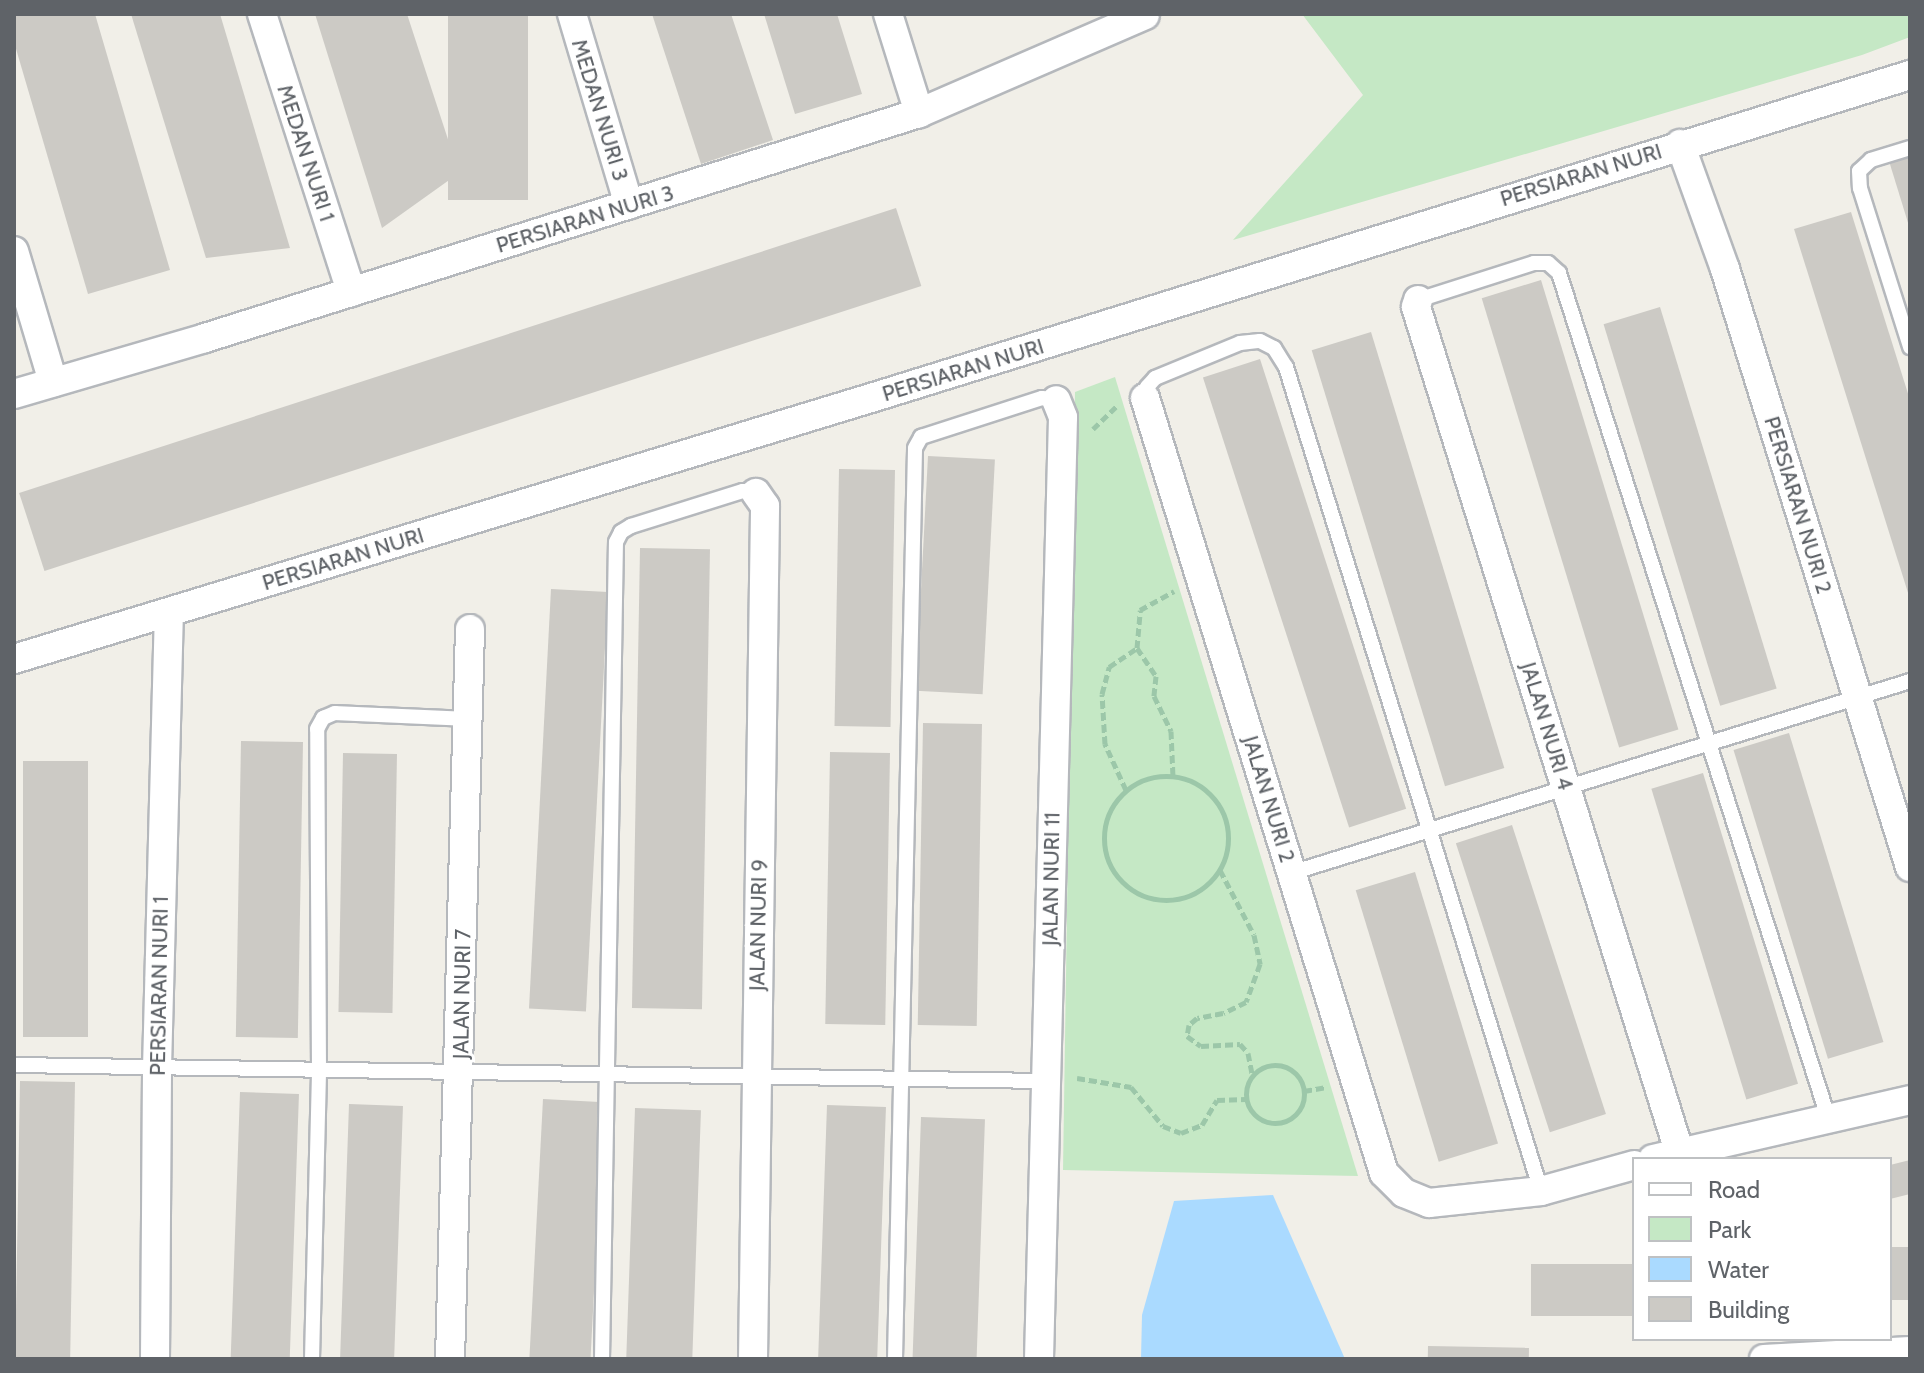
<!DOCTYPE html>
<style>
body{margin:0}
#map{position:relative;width:1924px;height:1373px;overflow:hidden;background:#f1efe8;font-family:Cabin,sans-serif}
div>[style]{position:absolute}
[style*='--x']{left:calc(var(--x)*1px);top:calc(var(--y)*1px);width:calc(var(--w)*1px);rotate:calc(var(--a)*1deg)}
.green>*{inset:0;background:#c5e8c5}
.water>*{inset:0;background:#aadaff}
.building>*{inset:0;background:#cccac5;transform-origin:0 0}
.path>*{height:5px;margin-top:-2.5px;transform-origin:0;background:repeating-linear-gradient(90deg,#9cc7a9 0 8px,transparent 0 12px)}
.path>.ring{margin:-2.5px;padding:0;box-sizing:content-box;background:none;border:5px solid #9cc7a9;border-radius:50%}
.roads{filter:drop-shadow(2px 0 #b5b8bc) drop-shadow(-2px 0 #b5b8bc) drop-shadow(0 2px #b5b8bc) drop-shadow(0 -2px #b5b8bc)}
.lane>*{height:14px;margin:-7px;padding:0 7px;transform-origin:7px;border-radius:7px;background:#fff}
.street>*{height:28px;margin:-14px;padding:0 14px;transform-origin:14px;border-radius:14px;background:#fff}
span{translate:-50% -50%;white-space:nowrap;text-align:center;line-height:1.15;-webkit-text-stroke:6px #fff;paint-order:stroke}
.street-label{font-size:22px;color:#5f6368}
.frame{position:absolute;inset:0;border:16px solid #5f6368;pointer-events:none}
.legend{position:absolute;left:1632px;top:1157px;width:260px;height:184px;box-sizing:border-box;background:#fff;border:2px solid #bfc1c3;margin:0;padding:10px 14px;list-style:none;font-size:24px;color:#5f6368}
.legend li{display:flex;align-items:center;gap:16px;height:40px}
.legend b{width:40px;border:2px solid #bfc1c3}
</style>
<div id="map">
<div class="green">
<div style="clip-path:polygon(1302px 14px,1910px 14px,1910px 37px,1862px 55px,1233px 240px,1363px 95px)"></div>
<div style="clip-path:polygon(1115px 377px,1358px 1176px,1063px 1170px,1075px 392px)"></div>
</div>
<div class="water">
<div style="clip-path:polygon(1273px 1195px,1345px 1359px,1141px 1359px,1142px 1315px,1174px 1201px)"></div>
</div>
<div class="building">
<div style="clip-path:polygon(14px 14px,95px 14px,170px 270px,88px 294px,14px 42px)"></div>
<div style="clip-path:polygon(131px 14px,220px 14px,290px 248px,206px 258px)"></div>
<div style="clip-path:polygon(315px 14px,407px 14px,459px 173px,382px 228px)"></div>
<div style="left:448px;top:14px;width:80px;height:186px"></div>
<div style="clip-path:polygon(652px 14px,731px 14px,773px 140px,701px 164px)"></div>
<div style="clip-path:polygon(764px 14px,837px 14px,862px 94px,795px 114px)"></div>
<div style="clip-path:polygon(1910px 155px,1910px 226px,1909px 226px,1889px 161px)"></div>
<div style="left:896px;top:208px;width:82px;height:922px;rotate:72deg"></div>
<div style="clip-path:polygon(1851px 212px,1910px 400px,1909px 596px,1794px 229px)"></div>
<div style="left:1541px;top:280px;width:470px;height:62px;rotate:73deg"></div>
<div style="left:1660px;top:307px;width:399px;height:59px;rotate:73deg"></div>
<div style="left:1371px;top:332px;width:456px;height:62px;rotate:73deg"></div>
<div style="left:1260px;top:359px;width:473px;height:60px;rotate:72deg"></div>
<div style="left:928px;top:456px;width:67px;height:235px;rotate:3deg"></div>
<div style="left:839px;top:469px;width:56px;height:257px;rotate:1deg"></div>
<div style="left:640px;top:548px;width:70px;height:460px;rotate:1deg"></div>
<div style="left:551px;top:589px;width:57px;height:420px;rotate:3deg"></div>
<div style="left:923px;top:723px;width:59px;height:302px;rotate:1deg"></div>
<div style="left:1789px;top:733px;width:323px;height:58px;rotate:73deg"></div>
<div style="left:241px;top:741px;width:62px;height:296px;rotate:1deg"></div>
<div style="left:830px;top:752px;width:60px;height:272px;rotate:1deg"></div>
<div style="left:343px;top:753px;width:54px;height:259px;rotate:1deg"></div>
<div style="left:23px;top:761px;width:65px;height:276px"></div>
<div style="left:1703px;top:773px;width:325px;height:54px;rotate:73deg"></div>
<div style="left:1512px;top:825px;width:304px;height:59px;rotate:72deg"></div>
<div style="left:1415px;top:872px;width:284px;height:62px;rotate:73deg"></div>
<div style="left:20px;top:1081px;width:55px;height:278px;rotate:1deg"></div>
<div style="left:240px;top:1092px;width:59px;height:267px;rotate:2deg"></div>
<div style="left:543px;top:1099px;width:61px;height:260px;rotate:3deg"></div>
<div style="left:349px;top:1104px;width:54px;height:255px;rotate:2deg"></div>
<div style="left:827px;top:1105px;width:59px;height:254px;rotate:2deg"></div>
<div style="left:635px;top:1108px;width:66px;height:251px;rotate:2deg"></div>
<div style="left:921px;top:1117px;width:64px;height:242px;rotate:2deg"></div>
<div style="clip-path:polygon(1910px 1160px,1910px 1194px,1890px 1199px,1890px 1165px)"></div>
<div style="left:1910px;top:1247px;width:53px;height:20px;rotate:90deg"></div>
<div style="left:1634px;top:1264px;width:52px;height:103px;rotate:90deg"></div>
<div style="left:1428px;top:1346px;width:101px;height:13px;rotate:1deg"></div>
</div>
<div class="path">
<div style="--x:1093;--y:429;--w:33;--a:-44"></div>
<div style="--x:1137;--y:648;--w:34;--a:56"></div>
<div style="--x:1156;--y:676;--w:20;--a:96"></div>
<div style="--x:1154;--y:696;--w:39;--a:64"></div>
<div style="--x:1171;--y:731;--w:45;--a:87.5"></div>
<div class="ring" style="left:1104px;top:776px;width:119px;height:119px"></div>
<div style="--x:1126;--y:790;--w:51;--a:-114.5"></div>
<div style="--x:1105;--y:744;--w:50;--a:-93.4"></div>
<div style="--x:1102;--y:694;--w:28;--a:-75"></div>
<div style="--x:1109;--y:667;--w:34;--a:-34"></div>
<div style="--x:1137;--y:648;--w:38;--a:-85"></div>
<div style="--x:1140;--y:610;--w:39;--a:-29"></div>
<div style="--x:1220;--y:870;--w:73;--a:62.4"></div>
<div style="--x:1254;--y:935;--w:30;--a:78"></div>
<div style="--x:1260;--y:964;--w:40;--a:110.2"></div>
<div style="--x:1246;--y:1002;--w:25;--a:154"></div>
<div style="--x:1223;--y:1013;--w:26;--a:169"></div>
<div style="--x:1197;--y:1018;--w:11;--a:139"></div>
<div style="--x:1189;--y:1025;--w:11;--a:100"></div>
<div style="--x:1187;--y:1036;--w:17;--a:36"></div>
<div style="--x:1201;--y:1046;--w:39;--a:-3"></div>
<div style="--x:1240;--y:1044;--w:12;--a:48"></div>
<div style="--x:1248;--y:1053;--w:21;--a:79"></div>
<div class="ring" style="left:1246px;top:1065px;width:53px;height:53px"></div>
<div style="--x:1077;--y:1078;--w:55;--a:9.5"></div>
<div style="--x:1131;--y:1087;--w:50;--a:50.6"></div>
<div style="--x:1163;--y:1126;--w:19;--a:21"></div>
<div style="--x:1181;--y:1133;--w:22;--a:-21"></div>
<div style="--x:1202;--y:1125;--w:29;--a:-59"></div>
<div style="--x:1217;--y:1100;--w:29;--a:-2"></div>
<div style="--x:1304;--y:1091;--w:23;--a:-10"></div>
</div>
<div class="roads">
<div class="lane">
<div style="--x:1910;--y:148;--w:41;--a:162.9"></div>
<div style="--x:1871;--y:160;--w:16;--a:137"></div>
<div style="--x:1859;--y:171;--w:17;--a:87"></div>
<div style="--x:1860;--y:188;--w:167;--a:72.5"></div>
<div style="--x:1418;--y:300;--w:122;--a:-17.7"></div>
<div style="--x:1534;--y:263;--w:14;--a:0"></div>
<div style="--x:1548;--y:263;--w:15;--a:42"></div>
<div style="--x:1559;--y:273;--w:889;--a:72.32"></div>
<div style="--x:1145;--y:398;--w:11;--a:-80"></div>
<div style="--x:1147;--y:387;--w:12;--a:-48"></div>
<div style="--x:1155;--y:378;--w:92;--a:-22.4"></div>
<div style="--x:1240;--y:343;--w:20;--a:-6"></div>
<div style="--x:1260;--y:341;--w:16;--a:27"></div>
<div style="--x:1274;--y:348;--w:22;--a:58"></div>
<div style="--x:1286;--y:367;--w:863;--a:72.8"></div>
<div style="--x:1291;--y:873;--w:648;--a:-17.23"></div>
<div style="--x:14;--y:1065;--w:1032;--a:0.89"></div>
<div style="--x:312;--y:1359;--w:289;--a:-88.6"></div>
<div style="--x:319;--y:1070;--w:341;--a:-90.3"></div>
<div style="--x:317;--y:729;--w:13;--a:-61"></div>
<div style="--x:323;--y:718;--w:13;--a:-23"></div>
<div style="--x:335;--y:713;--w:133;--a:2.6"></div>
<div style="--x:602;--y:1359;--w:817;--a:-89.02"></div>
<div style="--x:616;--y:542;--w:11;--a:-63"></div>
<div style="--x:621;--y:532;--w:12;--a:-31"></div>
<div style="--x:631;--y:526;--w:117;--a:-17.4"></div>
<div style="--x:743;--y:491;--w:13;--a:9"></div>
<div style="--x:895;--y:1359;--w:911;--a:-88.74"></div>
<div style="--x:915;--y:448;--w:13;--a:-61"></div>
<div style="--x:921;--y:437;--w:127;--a:-17.9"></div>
<div style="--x:1042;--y:398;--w:14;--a:8"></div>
</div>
<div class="street">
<div style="--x:262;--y:14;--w:292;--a:72.2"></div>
<div style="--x:572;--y:14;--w:199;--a:73.4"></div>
<div style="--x:888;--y:14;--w:104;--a:72.6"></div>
<div style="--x:1680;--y:144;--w:133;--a:70.2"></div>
<div style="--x:1725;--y:269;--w:626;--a:72.81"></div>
<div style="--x:14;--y:251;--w:137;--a:73.4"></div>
<div style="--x:1418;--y:300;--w:7;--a:106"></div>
<div style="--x:1416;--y:307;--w:884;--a:72.69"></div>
<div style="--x:14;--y:394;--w:199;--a:-16.3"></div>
<div style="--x:205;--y:338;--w:749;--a:-17.49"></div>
<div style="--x:919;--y:113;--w:246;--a:-23.4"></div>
<div style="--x:1145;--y:398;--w:811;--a:72.86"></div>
<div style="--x:1384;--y:1173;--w:28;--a:45"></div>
<div style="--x:1404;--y:1193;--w:27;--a:22"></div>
<div style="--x:1429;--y:1203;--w:113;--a:-6.1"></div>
<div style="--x:1541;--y:1191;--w:97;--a:-15.6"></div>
<div style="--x:14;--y:659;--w:896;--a:-16.94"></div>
<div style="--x:871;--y:398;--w:1088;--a:-17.27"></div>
<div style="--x:1653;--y:1159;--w:264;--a:-12.9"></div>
<div style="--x:155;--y:1359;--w:291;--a:-89.6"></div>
<div style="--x:157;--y:1068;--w:456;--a:-88.5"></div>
<div style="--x:450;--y:1359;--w:730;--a:-88.43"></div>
<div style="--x:753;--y:1359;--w:853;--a:-89.19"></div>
<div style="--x:765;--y:506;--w:16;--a:-125"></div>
<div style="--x:1039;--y:1359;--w:942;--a:-88.54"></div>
<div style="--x:1063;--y:417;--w:18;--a:-112"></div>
<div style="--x:1764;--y:1359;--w:146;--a:-3.1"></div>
</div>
</div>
<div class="street-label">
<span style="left:600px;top:110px;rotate:73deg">MEDAN NURI 3</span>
<span style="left:306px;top:153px;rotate:72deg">MEDAN NURI 1</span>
<span style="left:1581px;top:175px;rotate:-17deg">PERSIARAN NURI</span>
<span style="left:585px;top:219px;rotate:-17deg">PERSIARAN NURI 3</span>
<span style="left:963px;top:370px;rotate:-17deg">PERSIARAN NURI</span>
<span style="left:1798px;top:505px;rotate:73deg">PERSIARAN NURI 2</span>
<span style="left:343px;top:559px;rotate:-17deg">PERSIARAN NURI</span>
<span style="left:1547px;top:726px;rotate:73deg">JALAN NURI 4</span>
<span style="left:1269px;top:799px;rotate:73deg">JALAN NURI 2</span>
<span style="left:1051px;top:879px;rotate:-89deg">JALAN NURI 11</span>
<span style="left:758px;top:925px;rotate:-89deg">JALAN NURI 9</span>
<span style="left:159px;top:986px;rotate:-89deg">PERSIARAN NURI 1</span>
<span style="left:462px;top:994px;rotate:-89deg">JALAN NURI 7</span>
</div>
<div class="frame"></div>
<ul class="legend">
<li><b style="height:10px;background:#fff"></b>Road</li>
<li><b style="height:22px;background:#c5e8c5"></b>Park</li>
<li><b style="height:22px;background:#aadaff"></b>Water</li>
<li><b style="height:22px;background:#cccac5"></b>Building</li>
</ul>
</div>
